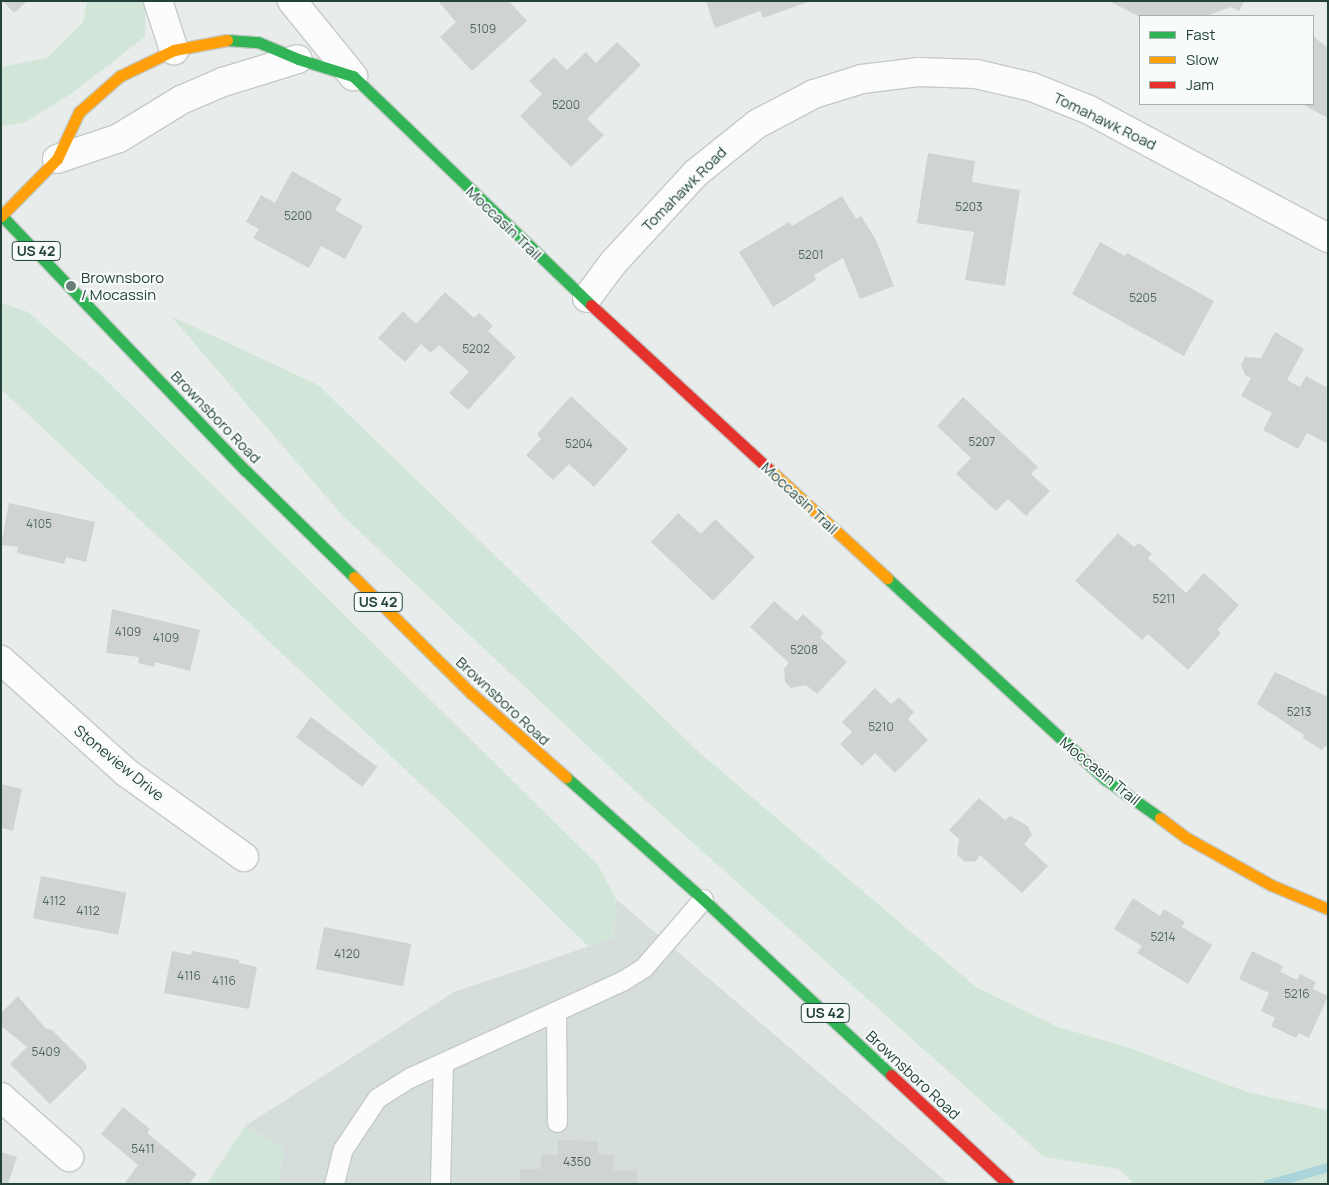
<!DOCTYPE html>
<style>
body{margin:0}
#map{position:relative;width:1329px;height:1185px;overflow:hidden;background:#e8edeb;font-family:Manrope,sans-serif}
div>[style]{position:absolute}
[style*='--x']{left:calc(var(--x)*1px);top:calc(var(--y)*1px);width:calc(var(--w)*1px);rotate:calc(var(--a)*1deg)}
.built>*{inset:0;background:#d6dedb}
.green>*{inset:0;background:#d1e6d8}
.stream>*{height:9px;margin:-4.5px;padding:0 4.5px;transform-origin:4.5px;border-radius:4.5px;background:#a9d4db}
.building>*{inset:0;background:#cfd4d2;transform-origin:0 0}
.roads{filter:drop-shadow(1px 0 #c5cac8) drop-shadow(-1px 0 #c5cac8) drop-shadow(0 1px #c5cac8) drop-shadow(0 -1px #c5cac8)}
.lane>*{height:19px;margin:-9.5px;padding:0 9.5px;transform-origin:9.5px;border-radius:9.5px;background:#fcfcfc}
.street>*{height:28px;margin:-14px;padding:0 14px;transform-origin:14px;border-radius:14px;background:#fcfcfc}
.fast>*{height:11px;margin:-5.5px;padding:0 5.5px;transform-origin:5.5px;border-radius:5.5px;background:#30b455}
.slow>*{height:11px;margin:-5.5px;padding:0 5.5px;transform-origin:5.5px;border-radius:5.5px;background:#ff9f0a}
.jam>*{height:11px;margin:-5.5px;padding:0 5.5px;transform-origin:5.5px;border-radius:5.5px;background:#e5322d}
.dots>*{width:14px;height:14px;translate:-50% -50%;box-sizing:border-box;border:2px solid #f7fbf9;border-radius:50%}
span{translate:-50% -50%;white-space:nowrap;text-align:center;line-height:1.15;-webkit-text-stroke:4px #f7fbf9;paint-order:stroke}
.number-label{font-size:12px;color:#506761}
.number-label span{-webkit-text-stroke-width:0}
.shield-label span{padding:1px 4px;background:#f7fbf9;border:1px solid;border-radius:4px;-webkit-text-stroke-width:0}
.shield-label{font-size:14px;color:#24423a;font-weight:700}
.street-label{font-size:15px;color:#24423a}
.poi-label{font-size:15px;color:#24423a}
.left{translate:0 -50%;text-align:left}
.frame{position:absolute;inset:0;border:2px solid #24423a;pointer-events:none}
.legend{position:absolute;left:1139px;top:15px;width:175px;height:90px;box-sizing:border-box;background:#f7fbf9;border:1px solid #a3b1ad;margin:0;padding:6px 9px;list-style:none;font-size:15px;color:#24423a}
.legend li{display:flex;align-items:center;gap:10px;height:25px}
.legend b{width:25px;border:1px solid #a3b1ad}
</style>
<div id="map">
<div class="built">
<div style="clip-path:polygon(616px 899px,949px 1184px,278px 1184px,284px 1149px,245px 1126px,454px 992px,613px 938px)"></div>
</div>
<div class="green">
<div style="clip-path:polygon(87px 1px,146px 1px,145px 37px,69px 95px,24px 123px,1px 126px,1px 67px,47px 58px,83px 22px)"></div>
<div style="clip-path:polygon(1px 303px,28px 312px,104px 378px,598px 865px,616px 899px,613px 938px,588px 946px,478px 838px,1px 389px)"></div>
<div style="clip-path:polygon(171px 316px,318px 385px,701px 754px,976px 987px,1058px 1027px,1127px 1047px,1247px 1092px,1328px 1110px,1328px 1184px,1134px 1184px,1119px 1169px,1044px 1157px,644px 799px,342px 515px)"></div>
<div style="clip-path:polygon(245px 1126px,284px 1149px,278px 1184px,207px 1184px)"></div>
</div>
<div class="stream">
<div style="--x:1267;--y:1184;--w:63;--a:-15.6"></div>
</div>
<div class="building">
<div style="clip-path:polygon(3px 1px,27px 1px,14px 13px)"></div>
<div style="clip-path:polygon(438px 1px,509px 1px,527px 21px,472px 71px,440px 37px,456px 22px)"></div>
<div style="clip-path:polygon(706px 1px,808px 1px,808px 2px,763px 18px,760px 11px,715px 28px)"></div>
<div style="clip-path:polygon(1109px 1px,1244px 1px,1239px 11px,1231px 7px,1207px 16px,1140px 17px)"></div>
<div style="clip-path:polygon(1313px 36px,1328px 48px,1328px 118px,1302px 104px,1313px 104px)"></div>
<div style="clip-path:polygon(617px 42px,641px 65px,587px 119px,604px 135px,571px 167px,520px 116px,542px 94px,529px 81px,554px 57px,567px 70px,586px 52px,596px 63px)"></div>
<div style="clip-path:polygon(928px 153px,975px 161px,972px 182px,1020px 190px,1005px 286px,965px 280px,974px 232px,917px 223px)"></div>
<div style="clip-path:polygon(292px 171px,342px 199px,335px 210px,363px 226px,345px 259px,321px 246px,309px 268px,253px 238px,259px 229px,246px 222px,261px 195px,275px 203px)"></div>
<div style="clip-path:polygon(842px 196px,856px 219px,861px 216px,876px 240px,894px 286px,860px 299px,843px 258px,814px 275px,816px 280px,773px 307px,739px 252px,789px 222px,792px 226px)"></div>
<div style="clip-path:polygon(1100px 242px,1125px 256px,1127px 253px,1214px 301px,1184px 356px,1072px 294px)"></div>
<div style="clip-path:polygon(445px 292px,474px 318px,479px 313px,493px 326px,488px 331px,516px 357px,468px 410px,449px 393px,469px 372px,439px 345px,431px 353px,421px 344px,405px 362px,378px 338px,403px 311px,416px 324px)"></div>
<div style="clip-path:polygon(1275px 332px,1304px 349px,1287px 380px,1300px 387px,1306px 376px,1328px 388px,1328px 444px,1307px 433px,1298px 449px,1263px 430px,1272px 413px,1241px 396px,1251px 378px,1245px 375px,1241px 365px,1245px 357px,1261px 358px)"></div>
<div style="clip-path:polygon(571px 396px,628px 449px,594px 487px,569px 464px,553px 480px,526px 455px,541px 439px,537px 434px)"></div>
<div style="clip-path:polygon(963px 397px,1038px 467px,1031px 474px,1050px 491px,1026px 516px,1008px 499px,996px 511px,956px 474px,971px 458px,937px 426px)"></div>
<div style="clip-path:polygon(9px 503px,95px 522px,86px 562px,66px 557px,64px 564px,17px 553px,18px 547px,1px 545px)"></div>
<div style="clip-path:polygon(678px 513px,701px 534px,715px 519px,755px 557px,713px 601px,651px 542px)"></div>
<div style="clip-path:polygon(1118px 533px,1134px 547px,1139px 543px,1152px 554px,1148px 558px,1186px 593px,1204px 573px,1239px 605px,1217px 630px,1221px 633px,1188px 670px,1148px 634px,1142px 640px,1075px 581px)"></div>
<div style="clip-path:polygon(774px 601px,797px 621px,803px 614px,824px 633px,820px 637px,847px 662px,817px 694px,806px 685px,791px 688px,785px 682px,784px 669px,789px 663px,750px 627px)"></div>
<div style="clip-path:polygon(112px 609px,200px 630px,190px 671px,155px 662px,154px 667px,138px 663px,139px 657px,106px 653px)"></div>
<div style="clip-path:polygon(1275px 672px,1328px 697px,1328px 748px,1325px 746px,1322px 750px,1303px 738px,1304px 735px,1257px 704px)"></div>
<div style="clip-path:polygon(875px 688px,891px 704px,899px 697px,914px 712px,908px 719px,928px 740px,895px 773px,875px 753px,862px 766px,840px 744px,852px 732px,842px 722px)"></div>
<div style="left:311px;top:717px;width:83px;height:25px;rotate:37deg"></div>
<div style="clip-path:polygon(1px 784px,22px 789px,13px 831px,1px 828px)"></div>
<div style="clip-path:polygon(979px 798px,1005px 820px,1010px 816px,1028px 826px,1032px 835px,1024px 844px,1048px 866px,1022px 893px,980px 855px,976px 861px,965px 862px,957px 855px,959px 839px,949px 830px)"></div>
<div style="left:41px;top:876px;width:87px;height:43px;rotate:11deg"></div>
<div style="clip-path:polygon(1133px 898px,1160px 916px,1164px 909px,1185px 922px,1182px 927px,1212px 945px,1188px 984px,1137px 953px,1142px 946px,1114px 929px)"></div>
<div style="left:324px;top:927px;width:89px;height:43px;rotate:11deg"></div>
<div style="clip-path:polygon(172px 951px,191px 955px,192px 951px,239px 960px,239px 963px,257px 967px,249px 1009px,164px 993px)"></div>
<div style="clip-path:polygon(1252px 951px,1283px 966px,1280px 972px,1297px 980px,1300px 974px,1316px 982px,1313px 989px,1328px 996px,1309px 1038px,1299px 1033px,1296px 1038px,1271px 1026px,1275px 1018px,1261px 1011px,1269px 993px,1239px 979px)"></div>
<div style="clip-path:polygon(18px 996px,45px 1028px,52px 1030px,85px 1063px,87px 1068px,50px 1104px,10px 1064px,27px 1047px,1px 1026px,1px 1013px)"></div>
<div style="clip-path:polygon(123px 1107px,150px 1129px,147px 1133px,197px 1174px,189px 1184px,124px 1184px,138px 1165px,101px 1134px)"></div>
<div style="clip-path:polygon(558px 1140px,598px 1141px,598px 1154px,614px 1155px,613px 1171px,637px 1171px,637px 1184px,520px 1184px,520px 1169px,541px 1169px,541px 1154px,558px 1155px)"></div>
<div style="clip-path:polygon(1px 1152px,17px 1157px,8px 1184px,1px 1184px)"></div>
</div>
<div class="roads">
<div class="lane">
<div style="--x:556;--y:1011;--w:111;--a:89.5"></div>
<div style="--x:334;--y:1184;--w:36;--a:-76"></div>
<div style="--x:343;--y:1149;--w:61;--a:-56.3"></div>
<div style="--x:377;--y:1098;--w:40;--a:-32"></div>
<div style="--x:411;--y:1077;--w:232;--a:-24.5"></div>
<div style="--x:622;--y:981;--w:26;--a:-32"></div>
<div style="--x:644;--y:967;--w:90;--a:-49.1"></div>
<div style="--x:440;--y:1184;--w:121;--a:-88.6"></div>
</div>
<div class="street">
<div style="--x:158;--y:1;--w:52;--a:71.9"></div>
<div style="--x:292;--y:1;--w:97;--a:50.9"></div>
<div style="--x:57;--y:159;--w:65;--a:-18.7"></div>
<div style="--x:119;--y:138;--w:73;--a:-31.5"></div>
<div style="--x:181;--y:100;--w:46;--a:-23.2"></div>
<div style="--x:223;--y:82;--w:78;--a:-17"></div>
<div style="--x:587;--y:298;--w:44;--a:-53.4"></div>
<div style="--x:613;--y:263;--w:122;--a:-47.3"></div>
<div style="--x:696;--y:173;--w:78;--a:-38.8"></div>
<div style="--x:757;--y:124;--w:64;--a:-27.8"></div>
<div style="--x:814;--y:94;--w:50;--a:-17.4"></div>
<div style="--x:862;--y:79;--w:56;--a:-7.1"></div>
<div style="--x:918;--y:72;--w:58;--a:2"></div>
<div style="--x:976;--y:74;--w:57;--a:13.1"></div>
<div style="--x:1032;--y:87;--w:61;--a:22"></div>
<div style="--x:1089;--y:110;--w:271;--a:28.2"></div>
<div style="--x:1;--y:660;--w:169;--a:41.9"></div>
<div style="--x:127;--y:773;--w:144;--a:35.7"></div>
<div style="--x:1;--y:1097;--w:91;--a:41.4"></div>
</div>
<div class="fast">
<div style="--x:227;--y:40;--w:31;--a:4"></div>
<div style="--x:258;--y:42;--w:43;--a:23"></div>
<div style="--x:298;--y:59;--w:58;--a:17.2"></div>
<div style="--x:353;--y:76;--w:330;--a:43.9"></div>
<div style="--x:1;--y:215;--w:354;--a:46.3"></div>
<div style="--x:246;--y:471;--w:151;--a:44.5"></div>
<div style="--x:887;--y:578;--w:297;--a:42.7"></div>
<div style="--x:1105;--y:779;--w:67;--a:35.3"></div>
<div style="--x:566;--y:777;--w:183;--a:41.7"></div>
<div style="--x:703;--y:899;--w:258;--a:43.1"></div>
</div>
<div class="slow">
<div style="--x:1;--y:216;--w:80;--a:-45.5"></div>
<div style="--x:57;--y:159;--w:52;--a:-64.9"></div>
<div style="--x:79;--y:112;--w:55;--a:-41.3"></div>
<div style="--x:120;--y:76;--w:60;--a:-25.7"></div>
<div style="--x:174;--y:50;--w:54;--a:-10.7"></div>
<div style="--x:769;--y:469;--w:161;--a:42.7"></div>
<div style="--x:354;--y:577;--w:165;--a:44.8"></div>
<div style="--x:471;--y:693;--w:127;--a:41.5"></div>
<div style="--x:1160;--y:818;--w:34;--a:37"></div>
<div style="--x:1187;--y:838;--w:96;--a:29.2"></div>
<div style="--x:1271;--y:885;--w:62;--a:22.8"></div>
</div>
<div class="jam">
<div style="--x:591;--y:305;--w:242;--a:42.7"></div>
<div style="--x:891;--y:1075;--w:160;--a:43"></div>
</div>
</div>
<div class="dots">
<div style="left:71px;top:286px;background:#697e78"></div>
</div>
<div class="number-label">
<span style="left:483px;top:29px">5109</span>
<span style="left:566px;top:105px">5200</span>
<span style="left:969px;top:207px">5203</span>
<span style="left:298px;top:216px">5200</span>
<span style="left:811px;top:255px">5201</span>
<span style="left:1143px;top:298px">5205</span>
<span style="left:476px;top:349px">5202</span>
<span style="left:982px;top:442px">5207</span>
<span style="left:579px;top:444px">5204</span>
<span style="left:39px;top:524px">4105</span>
<span style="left:1164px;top:599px">5211</span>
<span style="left:128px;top:632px">4109</span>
<span style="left:166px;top:638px">4109</span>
<span style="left:804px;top:650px">5208</span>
<span style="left:1299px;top:712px">5213</span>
<span style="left:881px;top:727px">5210</span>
<span style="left:54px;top:901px">4112</span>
<span style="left:88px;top:911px">4112</span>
<span style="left:1163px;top:937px">5214</span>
<span style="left:347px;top:954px">4120</span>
<span style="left:189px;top:976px">4116</span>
<span style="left:224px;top:981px">4116</span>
<span style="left:1297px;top:994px">5216</span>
<span style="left:46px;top:1052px">5409</span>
<span style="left:143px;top:1149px">5411</span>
<span style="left:577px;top:1162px">4350</span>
</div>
<div class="shield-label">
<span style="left:36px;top:251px">US 42</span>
<span style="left:378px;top:602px">US 42</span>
<span style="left:825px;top:1013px">US 42</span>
</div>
<div class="street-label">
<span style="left:1105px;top:121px;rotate:26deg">Tomahawk Road</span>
<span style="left:684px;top:189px;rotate:-45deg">Tomahawk Road</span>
<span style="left:504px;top:223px;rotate:44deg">Moccasin Trail</span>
<span style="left:216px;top:417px;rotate:46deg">Brownsboro Road</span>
<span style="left:800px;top:498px;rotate:43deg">Moccasin Trail</span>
<span style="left:503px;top:701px;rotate:43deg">Brownsboro Road</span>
<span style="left:119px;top:763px;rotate:39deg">Stoneview Drive</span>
<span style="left:1100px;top:771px;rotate:39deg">Moccasin Trail</span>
<span style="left:913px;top:1075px;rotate:43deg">Brownsboro Road</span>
</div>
<div class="poi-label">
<span class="left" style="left:81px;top:286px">Brownsboro<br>/ Mocassin</span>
</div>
<div class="frame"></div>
<ul class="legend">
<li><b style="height:6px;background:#30b455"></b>Fast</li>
<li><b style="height:6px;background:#ff9f0a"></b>Slow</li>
<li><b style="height:6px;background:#e5322d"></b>Jam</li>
</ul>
</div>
